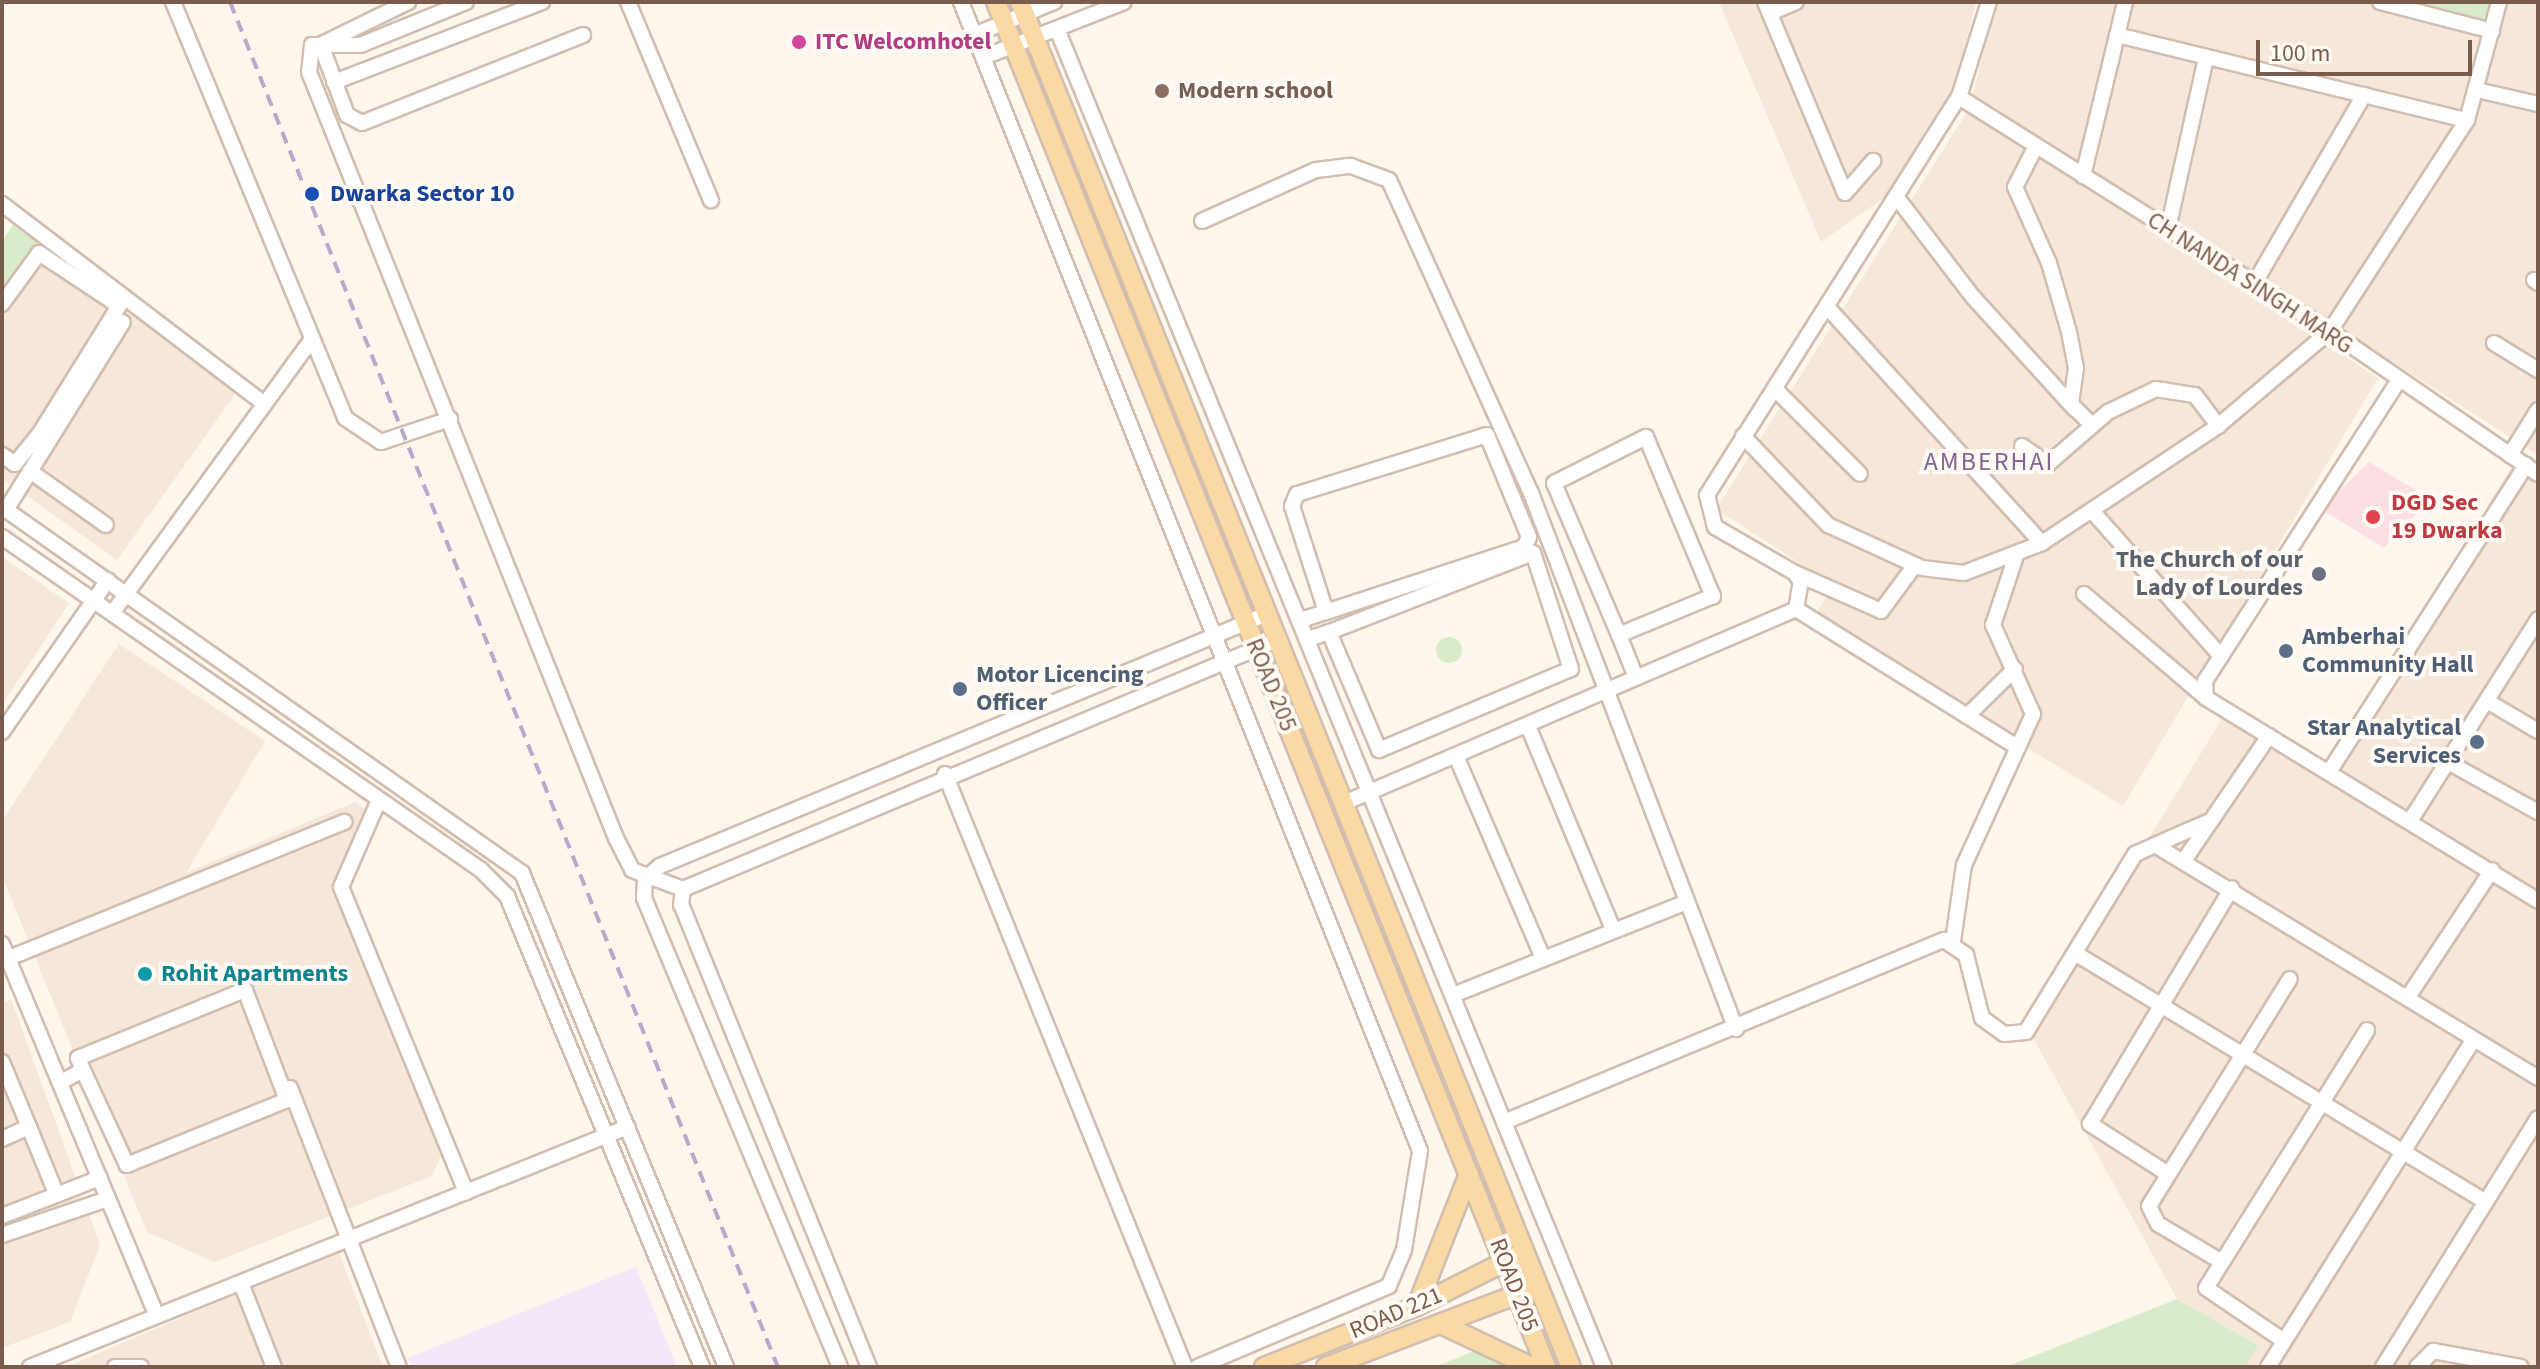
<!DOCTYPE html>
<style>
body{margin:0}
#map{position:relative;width:2540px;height:1369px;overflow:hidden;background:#fdf6ec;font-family:"Source Sans 3",sans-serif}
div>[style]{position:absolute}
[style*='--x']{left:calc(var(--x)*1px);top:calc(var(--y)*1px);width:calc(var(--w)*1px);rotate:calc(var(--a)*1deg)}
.residential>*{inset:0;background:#f5e8da}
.education>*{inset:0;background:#f3e8fa}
.medical>*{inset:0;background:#fbdfe3}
.green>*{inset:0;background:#d8ecc9}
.round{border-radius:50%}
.roads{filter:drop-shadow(2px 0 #d1beb0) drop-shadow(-2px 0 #d1beb0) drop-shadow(0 2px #d1beb0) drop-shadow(0 -2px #d1beb0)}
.minor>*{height:14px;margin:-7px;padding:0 7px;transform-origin:7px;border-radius:7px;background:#fff}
.major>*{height:18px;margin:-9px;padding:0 9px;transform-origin:9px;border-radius:9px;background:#fbd9a5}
.rail>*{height:4px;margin-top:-2px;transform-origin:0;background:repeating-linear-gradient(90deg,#b9a8c9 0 12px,transparent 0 20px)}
.dots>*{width:22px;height:22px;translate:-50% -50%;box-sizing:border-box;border:4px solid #fffaf3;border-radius:50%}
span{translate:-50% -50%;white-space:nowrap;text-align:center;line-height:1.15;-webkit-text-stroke:8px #fffaf3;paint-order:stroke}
.hotel-label{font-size:24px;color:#b23c85;font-weight:700}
.left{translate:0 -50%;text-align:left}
.education-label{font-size:24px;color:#785e54;font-weight:700}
.transit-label{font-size:24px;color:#164399;font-weight:700}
.street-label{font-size:24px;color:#7a5c4d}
.health-label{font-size:24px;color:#be3a42;font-weight:700}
.worship-label{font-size:24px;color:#5b616d;font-weight:700}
.right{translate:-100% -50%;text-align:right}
.service-label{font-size:24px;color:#4e5e75;font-weight:700}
.culture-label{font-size:24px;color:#0d838f;font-weight:700}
.neighbourhood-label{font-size:26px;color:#846695;letter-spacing:2px}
.frame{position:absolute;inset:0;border:4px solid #7a5c4d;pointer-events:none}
.scale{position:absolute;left:2256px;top:40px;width:216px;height:36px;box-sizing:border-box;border:4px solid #7a5c4d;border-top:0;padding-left:10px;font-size:24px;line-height:28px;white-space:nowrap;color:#7a5c4d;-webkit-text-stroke:6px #fffaf3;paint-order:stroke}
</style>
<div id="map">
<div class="residential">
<div style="clip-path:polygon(1719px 2px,1976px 2px,1954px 91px,1888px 195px,1821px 242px)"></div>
<div style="clip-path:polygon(1996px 2px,2538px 2px,2538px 455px,1973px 94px)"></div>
<div style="clip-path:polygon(1969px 109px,2378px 378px,2123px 806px,1813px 618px,1833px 585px,1716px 509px)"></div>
<div style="clip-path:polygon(45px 246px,241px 386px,117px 560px,2px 478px,2px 306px)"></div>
<div style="clip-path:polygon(2512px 466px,2538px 482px,2538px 1367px,2245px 1367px,2257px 1344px,2177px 1299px,2030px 1032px,2225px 714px,2325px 775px)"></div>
<div style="clip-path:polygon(2px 557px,69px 603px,2px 705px)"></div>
<div style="clip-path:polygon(119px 644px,265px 741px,186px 873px,355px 802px,366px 810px,335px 881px,441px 1156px,432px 1176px,214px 1262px,147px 1232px,2px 876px,2px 821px)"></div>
<div style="clip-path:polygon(11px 999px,100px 1245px,70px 1322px,2px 1348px,2px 1003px)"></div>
<div style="clip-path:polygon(339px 1253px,383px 1367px,66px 1367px,260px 1284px)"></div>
</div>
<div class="education">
<div style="clip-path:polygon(636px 1267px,677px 1367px,413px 1367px,408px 1358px)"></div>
</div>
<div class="medical">
<div style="clip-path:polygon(2369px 462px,2430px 499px,2384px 548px,2321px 509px)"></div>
</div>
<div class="green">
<div style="clip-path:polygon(2394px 2px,2499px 2px,2492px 28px)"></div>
<div style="clip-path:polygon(14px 224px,45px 246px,2px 306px,2px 241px)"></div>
<div class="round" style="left:1436px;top:637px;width:26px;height:26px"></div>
<div style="clip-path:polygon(2177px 1299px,2258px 1345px,2245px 1367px,2006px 1367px)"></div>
<div style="clip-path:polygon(1494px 1343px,1504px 1367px,1435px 1367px)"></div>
</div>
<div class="roads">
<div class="minor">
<div style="--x:173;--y:2;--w:450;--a:67.5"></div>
<div style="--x:345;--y:418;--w:43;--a:33.7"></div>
<div style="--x:381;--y:442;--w:73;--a:-18.4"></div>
<div style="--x:466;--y:2;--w:114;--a:157.9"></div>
<div style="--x:360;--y:45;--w:48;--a:180"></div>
<div style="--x:312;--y:45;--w:27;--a:96"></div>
<div style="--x:309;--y:72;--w:825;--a:68.16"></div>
<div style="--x:616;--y:838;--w:36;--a:63"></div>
<div style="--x:632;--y:870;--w:54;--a:20.4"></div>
<div style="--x:628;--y:2;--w:215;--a:67.3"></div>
<div style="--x:961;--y:2;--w:1237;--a:68.22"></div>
<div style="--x:1420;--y:1151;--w:100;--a:99.2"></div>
<div style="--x:1404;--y:1250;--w:39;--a:113"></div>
<div style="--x:1389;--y:1286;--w:208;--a:157.1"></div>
<div style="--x:1765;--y:2;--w:207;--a:67.3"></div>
<div style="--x:1845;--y:193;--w:43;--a:-48.8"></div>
<div style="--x:2380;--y:2;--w:116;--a:14.5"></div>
<div style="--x:1770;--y:13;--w:28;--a:-23"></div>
<div style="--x:1057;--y:29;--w:1445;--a:67.76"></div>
<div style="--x:974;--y:35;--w:87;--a:-22.4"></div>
<div style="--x:2117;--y:35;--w:360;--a:13.7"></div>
<div style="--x:322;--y:44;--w:96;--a:-26"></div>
<div style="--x:321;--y:45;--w:75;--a:69.6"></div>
<div style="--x:347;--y:115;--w:17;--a:28"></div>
<div style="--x:362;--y:123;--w:238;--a:-21.7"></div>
<div style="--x:984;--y:57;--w:150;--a:-21.4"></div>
<div style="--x:334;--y:82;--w:223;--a:-21"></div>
<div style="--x:2477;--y:90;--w:63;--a:12.9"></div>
<div style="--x:1959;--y:97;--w:439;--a:32.2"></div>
<div style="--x:2330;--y:331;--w:252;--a:34.5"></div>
<div style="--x:2036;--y:146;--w:46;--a:117.1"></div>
<div style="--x:2015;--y:187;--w:83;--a:65.9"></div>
<div style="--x:2049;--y:263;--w:72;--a:73.8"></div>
<div style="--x:2069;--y:332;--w:37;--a:79"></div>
<div style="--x:2076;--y:368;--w:36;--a:98"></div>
<div style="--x:2071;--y:404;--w:30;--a:45"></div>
<div style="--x:2083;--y:176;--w:179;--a:-76.4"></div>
<div style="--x:1898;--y:199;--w:123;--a:52.6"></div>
<div style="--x:1973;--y:297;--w:151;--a:47.7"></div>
<div style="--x:2;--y:204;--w:328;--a:37.3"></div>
<div style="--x:1202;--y:221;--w:125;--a:-24.1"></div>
<div style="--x:1316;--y:170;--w:35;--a:-7"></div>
<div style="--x:1351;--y:166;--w:40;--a:20.2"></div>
<div style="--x:1389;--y:180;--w:344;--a:65.6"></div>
<div style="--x:1531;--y:493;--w:574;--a:69.07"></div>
<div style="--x:2168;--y:229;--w:176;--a:-77.5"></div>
<div style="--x:2534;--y:280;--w:5;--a:37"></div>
<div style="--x:2254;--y:284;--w:219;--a:-59.8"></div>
<div style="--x:2;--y:304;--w:63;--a:-54"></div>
<div style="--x:39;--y:253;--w:96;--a:33.5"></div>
<div style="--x:119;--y:306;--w:150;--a:121.9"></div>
<div style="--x:40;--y:433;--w:40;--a:129"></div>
<div style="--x:15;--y:464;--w:16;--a:-145"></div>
<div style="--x:1828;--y:308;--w:318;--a:47.7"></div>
<div style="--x:2494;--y:343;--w:52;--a:31.5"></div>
<div style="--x:1775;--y:389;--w:120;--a:45"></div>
<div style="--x:1743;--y:436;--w:123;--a:46.3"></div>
<div style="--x:1828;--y:525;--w:103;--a:24.6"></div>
<div style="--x:1922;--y:568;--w:42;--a:6.8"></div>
<div style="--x:1964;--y:573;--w:84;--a:-21"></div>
<div style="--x:2042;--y:543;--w:211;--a:-33.6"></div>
<div style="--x:2218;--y:426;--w:147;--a:-40.3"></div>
<div style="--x:2330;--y:331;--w:252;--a:-57"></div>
<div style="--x:2467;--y:120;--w:122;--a:-74.8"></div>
<div style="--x:2022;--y:446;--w:32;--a:35"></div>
<div style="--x:2048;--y:464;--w:79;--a:-40.9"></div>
<div style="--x:2108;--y:412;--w:53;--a:-25.6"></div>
<div style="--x:2156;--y:389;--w:39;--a:9"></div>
<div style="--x:2195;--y:395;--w:39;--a:53"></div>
<div style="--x:2510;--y:455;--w:53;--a:-58.1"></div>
<div style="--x:30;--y:471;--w:93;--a:35.4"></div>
<div style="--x:2;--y:507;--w:636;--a:35.14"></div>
<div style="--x:522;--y:873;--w:534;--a:67.56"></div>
<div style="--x:6;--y:510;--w:221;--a:-58.1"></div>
<div style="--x:2093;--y:512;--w:193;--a:48.4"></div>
<div style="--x:2;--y:537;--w:583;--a:34.81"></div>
<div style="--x:481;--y:870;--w:37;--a:45"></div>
<div style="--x:507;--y:896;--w:510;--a:67.51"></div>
<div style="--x:1795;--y:573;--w:94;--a:23.8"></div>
<div style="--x:1881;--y:611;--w:57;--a:-53.5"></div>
<div style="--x:2084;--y:594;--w:160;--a:40.4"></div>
<div style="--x:2206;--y:698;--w:389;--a:31.4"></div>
<div style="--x:1796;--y:609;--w:261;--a:32"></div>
<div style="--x:113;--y:612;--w:338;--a:-53.9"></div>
<div style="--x:1300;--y:620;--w:7;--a:-16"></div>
<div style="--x:1307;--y:618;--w:20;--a:-18"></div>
<div style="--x:1326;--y:612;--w:208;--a:-18.2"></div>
<div style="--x:1524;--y:547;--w:11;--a:-63"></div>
<div style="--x:1529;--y:537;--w:110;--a:-112.4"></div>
<div style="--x:1487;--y:435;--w:199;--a:162.7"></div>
<div style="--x:1297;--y:494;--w:13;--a:113"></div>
<div style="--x:1292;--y:506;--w:111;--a:72.2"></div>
<div style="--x:1619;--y:635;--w:165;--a:-113.2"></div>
<div style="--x:1554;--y:483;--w:103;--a:-26.6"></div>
<div style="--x:1646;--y:437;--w:173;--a:67.2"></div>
<div style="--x:1713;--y:596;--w:102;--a:157.5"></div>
<div style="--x:1619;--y:635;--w:43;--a:68.2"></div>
<div style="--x:1308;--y:639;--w:22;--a:-18"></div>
<div style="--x:1329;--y:632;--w:128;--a:67"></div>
<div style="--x:1379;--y:750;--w:208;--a:-22.9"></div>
<div style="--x:1571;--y:669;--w:122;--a:-108.1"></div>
<div style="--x:1533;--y:553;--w:219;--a:158.8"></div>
<div style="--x:2206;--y:698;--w:17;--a:-93"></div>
<div style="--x:2205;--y:681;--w:357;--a:-57.2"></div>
<div style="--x:2487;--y:701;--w:59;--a:30.5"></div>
<div style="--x:1967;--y:716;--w:67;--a:-44.4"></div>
<div style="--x:1528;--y:726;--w:218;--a:67.3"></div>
<div style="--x:2;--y:732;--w:185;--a:-55.1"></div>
<div style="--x:1456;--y:756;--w:218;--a:66.7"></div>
<div style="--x:2448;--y:762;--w:103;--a:29.1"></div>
<div style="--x:2329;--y:772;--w:365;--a:-57.3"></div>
<div style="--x:945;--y:774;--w:640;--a:67.97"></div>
<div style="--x:379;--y:800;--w:95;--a:113.6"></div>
<div style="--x:341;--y:887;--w:330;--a:67.7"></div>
<div style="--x:1344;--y:803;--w:492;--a:-23.2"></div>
<div style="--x:1796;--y:609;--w:27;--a:-80"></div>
<div style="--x:1801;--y:582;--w:11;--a:-124"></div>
<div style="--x:1795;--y:573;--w:92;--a:-150.1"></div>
<div style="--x:1715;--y:527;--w:33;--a:-104"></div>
<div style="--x:1707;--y:495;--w:471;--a:-57.7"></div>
<div style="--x:1959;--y:97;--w:100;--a:-72.5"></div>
<div style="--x:2410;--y:821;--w:239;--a:-57.6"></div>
<div style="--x:2155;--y:845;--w:62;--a:-23.7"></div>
<div style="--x:2185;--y:859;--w:149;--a:-55.7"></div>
<div style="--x:1953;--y:941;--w:77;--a:-81.8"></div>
<div style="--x:1964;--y:865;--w:166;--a:-65.4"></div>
<div style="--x:2033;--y:714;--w:98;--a:-114.2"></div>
<div style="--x:1993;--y:625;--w:76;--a:-71.6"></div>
<div style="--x:2;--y:944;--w:403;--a:67.4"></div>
<div style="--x:2078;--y:955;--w:477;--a:31.2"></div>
<div style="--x:9;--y:958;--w:362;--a:-22.1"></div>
<div style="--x:1453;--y:995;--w:249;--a:-21.7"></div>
<div style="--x:2408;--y:997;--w:152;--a:-56.5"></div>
<div style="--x:2;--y:1062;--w:70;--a:67.4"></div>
<div style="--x:29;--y:1127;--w:30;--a:156"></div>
<div style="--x:61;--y:1082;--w:25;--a:-29"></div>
<div style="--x:83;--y:1070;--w:13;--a:-113"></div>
<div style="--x:78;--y:1058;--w:180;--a:-22.2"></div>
<div style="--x:245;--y:990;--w:118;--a:69.1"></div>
<div style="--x:287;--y:1100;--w:173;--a:157.9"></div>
<div style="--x:127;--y:1165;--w:105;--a:-114.9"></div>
<div style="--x:290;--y:1088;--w:300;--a:68.7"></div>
<div style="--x:1504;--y:1122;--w:476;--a:-22.5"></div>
<div style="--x:1944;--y:940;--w:27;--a:34"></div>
<div style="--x:1966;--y:955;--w:65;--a:75.7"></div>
<div style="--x:1982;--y:1018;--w:27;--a:36"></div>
<div style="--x:2004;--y:1034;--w:22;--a:-5"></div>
<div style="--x:2026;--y:1032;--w:209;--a:-58.5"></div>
<div style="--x:2135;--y:854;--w:22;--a:-24"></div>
<div style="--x:2155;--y:845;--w:448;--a:31.3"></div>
<div style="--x:29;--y:1127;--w:71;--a:67.8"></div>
<div style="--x:2168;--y:1174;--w:93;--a:-147.3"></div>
<div style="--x:2090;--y:1124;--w:275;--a:-59"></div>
<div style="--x:2;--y:1216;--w:105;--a:-21.2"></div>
<div style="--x:2;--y:1235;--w:112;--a:-18.8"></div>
<div style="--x:2222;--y:1262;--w:74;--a:-149.3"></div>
<div style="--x:2158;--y:1224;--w:20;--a:-117"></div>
<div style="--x:2149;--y:1206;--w:267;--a:-58.2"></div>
<div style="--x:241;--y:1283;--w:90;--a:68.6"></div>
<div style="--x:2284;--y:1341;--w:94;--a:-145.8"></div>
<div style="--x:2206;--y:1288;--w:304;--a:-58"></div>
<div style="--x:30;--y:1367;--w:644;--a:-21.87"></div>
<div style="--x:115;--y:1367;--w:26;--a:0"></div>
<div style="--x:840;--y:1367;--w:508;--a:-112.68"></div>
<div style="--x:644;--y:898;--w:19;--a:-87"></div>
<div style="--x:645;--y:879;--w:20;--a:-41"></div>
<div style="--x:660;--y:866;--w:657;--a:-22.55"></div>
<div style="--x:869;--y:1367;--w:499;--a:-112.1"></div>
<div style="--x:681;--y:905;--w:16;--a:-83"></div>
<div style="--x:683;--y:889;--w:644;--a:-22.74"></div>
<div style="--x:2268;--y:1367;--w:387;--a:-57.9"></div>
<div style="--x:2383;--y:1367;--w:293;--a:-58.1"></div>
<div style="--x:2417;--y:1367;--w:23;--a:-45"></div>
<div style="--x:2433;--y:1351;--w:89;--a:10.3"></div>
</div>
<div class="major">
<div style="--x:996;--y:2;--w:1472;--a:68.05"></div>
<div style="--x:1020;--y:2;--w:1472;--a:68.02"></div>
<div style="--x:1417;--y:1306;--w:142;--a:-68.5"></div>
<div style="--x:1441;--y:1324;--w:101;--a:25.3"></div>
<div style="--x:1264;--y:1367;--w:165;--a:-21.7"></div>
<div style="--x:1417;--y:1306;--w:109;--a:-26.8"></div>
<div style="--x:1326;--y:1367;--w:217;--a:-20.8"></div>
</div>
</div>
<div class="rail">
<div style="--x:230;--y:2;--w:1471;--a:68.13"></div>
</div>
<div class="dots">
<div style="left:799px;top:42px;background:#d1479c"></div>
<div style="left:1162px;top:91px;background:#8d6e63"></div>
<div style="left:312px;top:194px;background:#1a4fb4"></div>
<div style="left:2373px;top:517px;background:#e0444e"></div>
<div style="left:2319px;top:574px;background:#6b7280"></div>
<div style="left:2286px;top:651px;background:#5c6f8a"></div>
<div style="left:960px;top:689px;background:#5c6f8a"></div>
<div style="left:2477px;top:742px;background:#5c6f8a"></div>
<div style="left:145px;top:974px;background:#0f9aa8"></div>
</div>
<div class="hotel-label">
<span class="left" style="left:815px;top:42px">ITC Welcomhotel</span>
</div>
<div class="education-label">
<span class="left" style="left:1178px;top:91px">Modern school</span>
</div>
<div class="transit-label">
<span class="left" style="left:330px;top:194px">Dwarka Sector 10</span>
</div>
<div class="street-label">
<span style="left:2250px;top:283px;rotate:33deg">CH NANDA SINGH MARG</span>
<span style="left:1271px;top:685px;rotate:68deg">ROAD 205</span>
<span style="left:1514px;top:1285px;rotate:69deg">ROAD 205</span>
<span style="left:1396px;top:1313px;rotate:-23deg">ROAD 221</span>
</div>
<div class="health-label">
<span class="left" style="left:2391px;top:517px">DGD Sec<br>19 Dwarka</span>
</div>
<div class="worship-label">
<span class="right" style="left:2303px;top:574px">The Church of our<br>Lady of Lourdes</span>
</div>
<div class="service-label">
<span class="left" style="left:2302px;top:651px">Amberhai<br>Community Hall</span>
<span class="left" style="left:976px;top:689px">Motor Licencing<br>Officer</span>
<span class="right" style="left:2461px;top:742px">Star Analytical<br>Services</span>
</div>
<div class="culture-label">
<span class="left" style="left:161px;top:974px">Rohit Apartments</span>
</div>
<div class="neighbourhood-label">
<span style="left:1989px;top:462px">AMBERHAI</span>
</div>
<div class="frame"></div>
<div class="scale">100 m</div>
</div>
